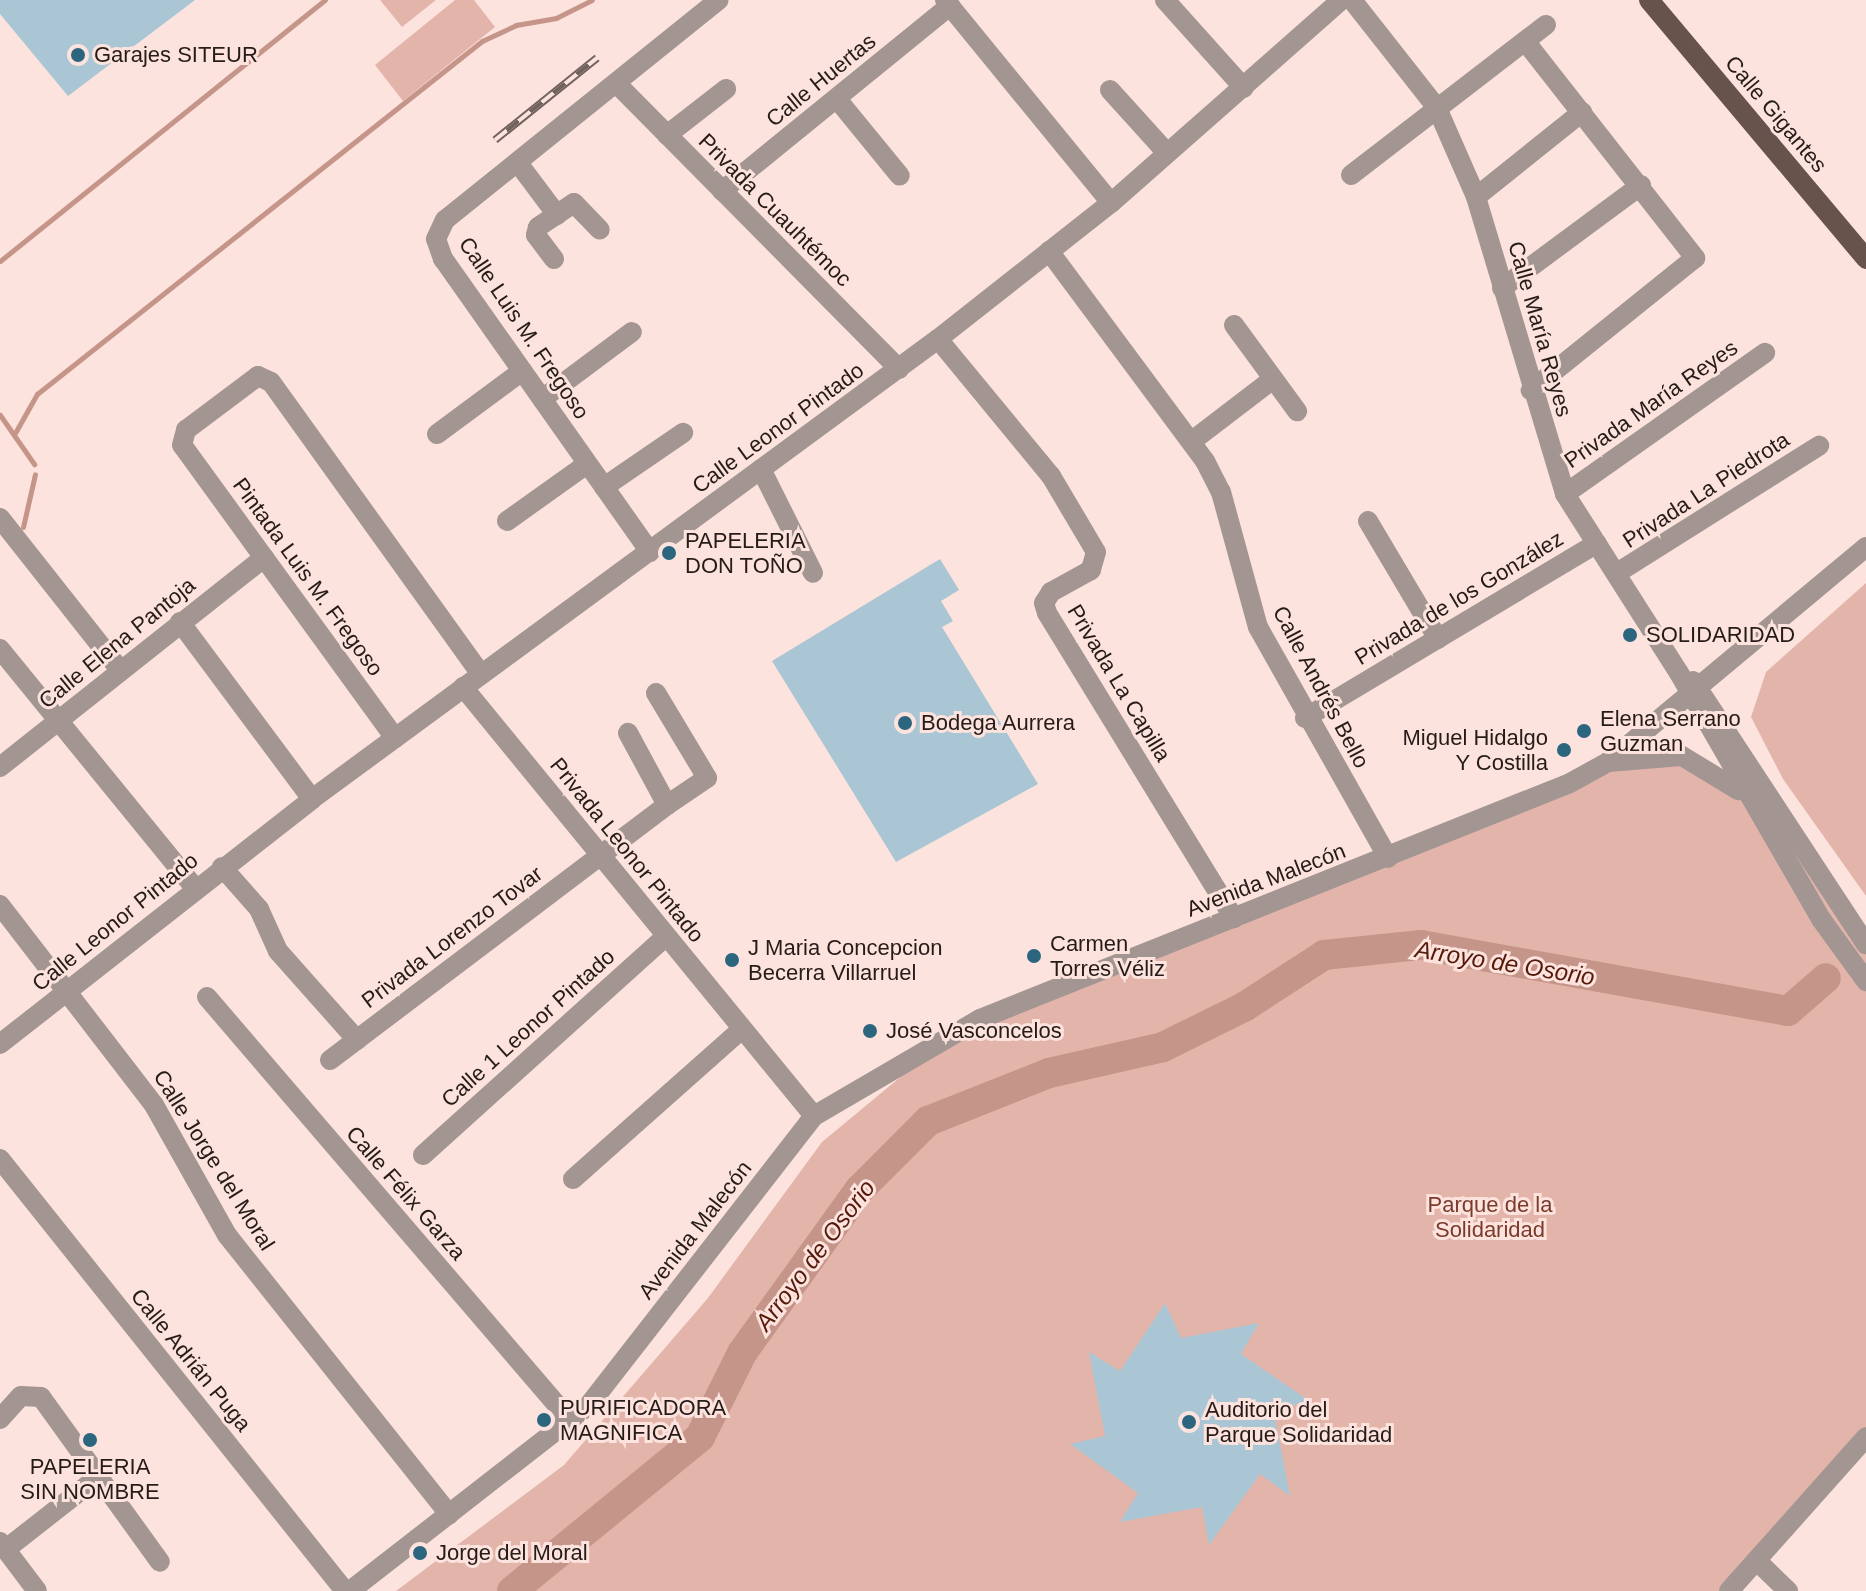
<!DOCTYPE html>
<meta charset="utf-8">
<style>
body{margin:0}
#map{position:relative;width:1866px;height:1591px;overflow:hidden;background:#fce3dd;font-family:Helvetica,sans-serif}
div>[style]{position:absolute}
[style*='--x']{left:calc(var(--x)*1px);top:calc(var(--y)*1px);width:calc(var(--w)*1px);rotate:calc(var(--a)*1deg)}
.green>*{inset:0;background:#e3b5aa}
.stream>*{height:5px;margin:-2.5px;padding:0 2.5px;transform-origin:2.5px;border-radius:2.5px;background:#c69589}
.river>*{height:30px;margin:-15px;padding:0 15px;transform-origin:15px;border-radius:15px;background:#c69589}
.building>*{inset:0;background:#aac6d4}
.minor>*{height:20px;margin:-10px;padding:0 10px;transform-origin:10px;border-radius:10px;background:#a39692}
.major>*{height:20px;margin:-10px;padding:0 10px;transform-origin:10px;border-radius:10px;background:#67524c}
.rail>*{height:8px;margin-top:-4px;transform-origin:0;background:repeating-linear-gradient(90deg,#fce3dd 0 15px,#72625e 0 30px);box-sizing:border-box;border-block:2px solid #72625e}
.dots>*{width:22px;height:22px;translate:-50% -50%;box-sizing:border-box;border:4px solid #fce3dd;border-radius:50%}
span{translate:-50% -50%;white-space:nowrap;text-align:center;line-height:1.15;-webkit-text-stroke:6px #fce3dd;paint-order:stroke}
.poi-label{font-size:22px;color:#261b18}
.left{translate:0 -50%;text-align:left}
.right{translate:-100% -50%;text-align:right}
.street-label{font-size:22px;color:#261b18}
.park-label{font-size:22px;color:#7b3b2c}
.water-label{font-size:24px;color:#55190a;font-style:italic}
</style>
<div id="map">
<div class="green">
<div style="clip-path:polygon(380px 0,436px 0,402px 27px)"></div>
<div style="clip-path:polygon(455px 0,474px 0,495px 27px,403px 101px,375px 65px)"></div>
<div style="clip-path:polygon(1866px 583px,1866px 896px,1783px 779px,1751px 717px,1766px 672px)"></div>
<div style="clip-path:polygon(1682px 756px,1737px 782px,1866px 945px,1866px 1431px,1726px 1591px,396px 1591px,564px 1465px,708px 1298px,822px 1142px,950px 1036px,1608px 762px)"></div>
</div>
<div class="stream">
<div style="--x:0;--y:261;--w:417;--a:-38.8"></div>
<div style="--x:0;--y:415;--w:60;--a:55.2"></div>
<div style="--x:15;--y:433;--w:45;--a:-60.6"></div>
<div style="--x:37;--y:394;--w:568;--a:-38.42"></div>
<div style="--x:482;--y:41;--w:38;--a:-25"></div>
<div style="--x:516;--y:25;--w:41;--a:-9.9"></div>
<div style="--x:556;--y:18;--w:40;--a:-26.6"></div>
<div style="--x:23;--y:527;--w:54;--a:-77.2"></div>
</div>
<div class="river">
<div style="--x:512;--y:1591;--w:243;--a:-39.3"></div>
<div style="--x:700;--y:1437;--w:94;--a:-63.4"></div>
<div style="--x:742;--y:1353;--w:202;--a:-54.3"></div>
<div style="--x:860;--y:1189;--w:96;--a:-45"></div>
<div style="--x:928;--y:1121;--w:130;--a:-21.6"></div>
<div style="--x:1049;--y:1073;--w:117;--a:-12.8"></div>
<div style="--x:1163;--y:1047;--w:90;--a:-26.3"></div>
<div style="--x:1244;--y:1007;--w:95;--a:-33"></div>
<div style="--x:1324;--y:955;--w:98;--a:-5.9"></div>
<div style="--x:1421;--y:945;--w:373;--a:10.2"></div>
<div style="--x:1788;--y:1011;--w:50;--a:-41"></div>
</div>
<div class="building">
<div style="clip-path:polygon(0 0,195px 0,68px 96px,0 14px)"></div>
<div style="clip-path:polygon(940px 559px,959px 590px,941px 601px,953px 621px,942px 627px,1038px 784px,896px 862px,772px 661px)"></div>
<div style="clip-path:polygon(1165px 1303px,1181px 1338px,1259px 1323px,1241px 1354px,1311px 1402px,1273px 1408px,1290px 1496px,1260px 1474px,1209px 1545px,1202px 1507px,1120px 1522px,1138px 1493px,1070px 1444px,1105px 1436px,1089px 1352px,1120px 1371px)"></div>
</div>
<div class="minor">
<div style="--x:945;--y:0;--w:262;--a:50.7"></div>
<div style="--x:1165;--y:0;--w:118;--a:48.1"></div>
<div style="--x:1352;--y:0;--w:137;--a:51.8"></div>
<div style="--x:1437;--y:108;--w:97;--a:66.3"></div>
<div style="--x:1476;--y:197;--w:310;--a:73.3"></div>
<div style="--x:1565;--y:494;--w:212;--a:57.5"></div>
<div style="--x:1679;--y:673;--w:284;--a:60"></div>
<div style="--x:1821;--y:919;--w:77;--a:54"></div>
<div style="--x:1525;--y:41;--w:276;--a:51.9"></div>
<div style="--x:1695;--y:258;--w:211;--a:141.2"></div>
<div style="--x:617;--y:84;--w:401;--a:45.3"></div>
<div style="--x:1110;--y:90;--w:85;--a:47.9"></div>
<div style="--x:837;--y:99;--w:99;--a:50.7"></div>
<div style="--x:667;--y:135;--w:75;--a:-37.9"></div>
<div style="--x:518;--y:163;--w:65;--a:53.1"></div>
<div style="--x:1351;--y:175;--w:246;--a:-37.6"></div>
<div style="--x:722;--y:191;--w:294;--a:-39.1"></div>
<div style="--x:1476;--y:197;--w:136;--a:-38.7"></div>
<div style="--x:1049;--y:251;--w:262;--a:53.4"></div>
<div style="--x:1205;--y:461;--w:35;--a:63"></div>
<div style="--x:1221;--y:492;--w:140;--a:74.7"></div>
<div style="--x:1258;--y:627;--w:265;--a:60.6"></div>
<div style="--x:554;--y:259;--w:30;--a:-127"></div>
<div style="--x:536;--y:235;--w:8;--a:-76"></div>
<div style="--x:538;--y:227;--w:43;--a:-33.7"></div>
<div style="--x:574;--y:203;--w:37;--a:46"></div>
<div style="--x:1502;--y:288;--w:173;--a:-36.5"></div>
<div style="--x:1234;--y:325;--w:107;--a:53.8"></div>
<div style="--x:938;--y:339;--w:178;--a:50.5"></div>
<div style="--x:1051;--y:476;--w:88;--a:59.4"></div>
<div style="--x:1096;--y:552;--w:19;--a:106"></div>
<div style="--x:1091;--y:570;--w:46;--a:151.2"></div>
<div style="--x:1051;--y:592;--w:13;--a:122"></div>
<div style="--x:1044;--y:603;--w:10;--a:73"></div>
<div style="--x:1047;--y:613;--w:358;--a:58.5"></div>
<div style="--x:542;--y:399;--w:112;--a:-36.7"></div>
<div style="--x:437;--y:434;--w:106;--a:-36.5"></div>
<div style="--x:1192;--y:441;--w:102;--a:-37.4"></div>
<div style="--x:761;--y:469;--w:116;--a:63.4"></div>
<div style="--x:604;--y:487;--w:96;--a:-34.4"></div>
<div style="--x:1565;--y:494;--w:245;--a:-35.2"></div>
<div style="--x:0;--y:518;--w:194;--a:51.7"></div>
<div style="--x:507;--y:521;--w:98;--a:-35.5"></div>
<div style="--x:1368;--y:521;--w:137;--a:59.3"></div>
<div style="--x:650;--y:552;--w:359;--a:-125.2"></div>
<div style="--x:443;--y:259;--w:21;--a:-109"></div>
<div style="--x:436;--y:239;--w:21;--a:-65"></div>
<div style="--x:445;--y:220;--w:351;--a:-38.8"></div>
<div style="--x:1617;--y:573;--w:239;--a:-32.2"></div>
<div style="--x:180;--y:622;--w:221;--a:53.3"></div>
<div style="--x:0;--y:649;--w:308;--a:50.8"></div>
<div style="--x:1693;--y:681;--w:315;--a:56.7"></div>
<div style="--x:463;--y:687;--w:554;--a:50.71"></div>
<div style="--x:656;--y:693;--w:99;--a:59"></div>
<div style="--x:707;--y:778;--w:48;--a:146"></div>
<div style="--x:1305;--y:718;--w:340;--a:-30.9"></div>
<div style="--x:395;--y:738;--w:362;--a:-126"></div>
<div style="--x:182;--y:445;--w:16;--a:-75"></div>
<div style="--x:186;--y:430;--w:90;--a:-36.9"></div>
<div style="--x:258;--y:376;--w:14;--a:25"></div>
<div style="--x:271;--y:382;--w:360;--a:54.3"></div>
<div style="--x:1608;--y:762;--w:74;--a:-4.6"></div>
<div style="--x:1682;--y:756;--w:66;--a:31.3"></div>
<div style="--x:0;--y:767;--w:337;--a:-38.4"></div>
<div style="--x:222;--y:867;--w:56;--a:48.6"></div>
<div style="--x:259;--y:909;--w:46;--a:65.7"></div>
<div style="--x:278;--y:951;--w:119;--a:48.4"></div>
<div style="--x:0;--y:905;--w:252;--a:52.4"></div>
<div style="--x:154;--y:1105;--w:149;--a:60.7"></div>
<div style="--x:227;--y:1235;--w:357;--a:51.5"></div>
<div style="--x:207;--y:997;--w:557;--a:49.37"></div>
<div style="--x:0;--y:1044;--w:397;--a:-38.1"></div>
<div style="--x:312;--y:799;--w:777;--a:-36.31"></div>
<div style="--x:938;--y:339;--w:220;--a:-38.2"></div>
<div style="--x:1111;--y:203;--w:307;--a:-41.4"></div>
<div style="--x:330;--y:1060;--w:423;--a:-37.1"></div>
<div style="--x:667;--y:805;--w:82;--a:-118.4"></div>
<div style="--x:423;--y:1155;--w:326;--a:-42"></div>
<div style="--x:0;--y:1159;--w:553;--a:51.39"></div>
<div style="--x:573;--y:1179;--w:225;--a:-41.6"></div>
<div style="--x:0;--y:1419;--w:31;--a:-48"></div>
<div style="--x:21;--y:1396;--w:20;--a:3"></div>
<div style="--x:41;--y:1397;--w:203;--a:54.2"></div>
<div style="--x:0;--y:1542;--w:61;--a:52.9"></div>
<div style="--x:6;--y:1549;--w:115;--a:-38"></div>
<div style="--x:1758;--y:1562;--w:42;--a:44"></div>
<div style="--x:350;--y:1591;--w:303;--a:-37.9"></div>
<div style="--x:589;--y:1405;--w:366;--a:-52.1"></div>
<div style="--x:814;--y:1116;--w:192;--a:-30.3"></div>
<div style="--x:980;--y:1019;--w:635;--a:-21.8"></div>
<div style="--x:1570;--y:783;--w:43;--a:-28.9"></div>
<div style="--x:1608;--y:762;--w:336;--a:-39.8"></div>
<div style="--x:1729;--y:1591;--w:206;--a:-48.3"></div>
</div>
<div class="major">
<div style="--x:1649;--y:0;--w:338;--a:50"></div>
</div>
<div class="rail">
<div style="--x:495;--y:140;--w:131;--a:-38.8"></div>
</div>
<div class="dots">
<div style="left:78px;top:55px;background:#2c657e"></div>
<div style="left:669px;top:553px;background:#2c657e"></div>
<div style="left:1630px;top:635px;background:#2c657e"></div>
<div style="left:905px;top:723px;background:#2c657e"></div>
<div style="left:1584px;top:731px;background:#2c657e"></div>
<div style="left:1564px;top:750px;background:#2c657e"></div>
<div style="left:1034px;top:956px;background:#2c657e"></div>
<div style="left:732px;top:960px;background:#2c657e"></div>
<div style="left:870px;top:1031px;background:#2c657e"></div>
<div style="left:544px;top:1420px;background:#2c657e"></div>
<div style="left:1189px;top:1422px;background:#2c657e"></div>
<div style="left:90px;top:1440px;background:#2c657e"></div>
<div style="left:420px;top:1553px;background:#2c657e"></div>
</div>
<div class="poi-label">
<span class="left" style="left:94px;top:55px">Garajes SITEUR</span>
<span class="left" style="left:685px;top:553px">PAPELERIA<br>DON TOÑO</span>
<span class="left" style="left:1646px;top:635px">SOLIDARIDAD</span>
<span class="left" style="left:1600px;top:731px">Elena Serrano<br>Guzman</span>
<span class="left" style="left:921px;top:723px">Bodega Aurrera</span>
<span class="right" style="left:1548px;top:750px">Miguel Hidalgo<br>Y Costilla</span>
<span class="left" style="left:1050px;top:956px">Carmen<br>Torres Véliz</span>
<span class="left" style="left:748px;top:960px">J Maria Concepcion<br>Becerra Villarruel</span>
<span class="left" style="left:886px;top:1031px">José Vasconcelos</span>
<span class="left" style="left:560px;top:1420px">PURIFICADORA<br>MAGNIFICA</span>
<span class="left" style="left:1205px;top:1422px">Auditorio del<br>Parque Solidaridad</span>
<span style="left:90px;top:1479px">PAPELERIA<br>SIN NOMBRE</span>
<span class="left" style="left:436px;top:1553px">Jorge del Moral</span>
</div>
<div class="street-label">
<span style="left:821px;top:80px;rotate:-39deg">Calle Huertas</span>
<span style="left:1776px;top:114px;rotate:50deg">Calle Gigantes</span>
<span style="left:775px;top:210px;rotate:45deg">Privada Cuauhtémoc</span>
<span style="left:524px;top:328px;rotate:56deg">Calle Luis M. Fregoso</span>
<span style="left:1540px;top:329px;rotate:74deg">Calle María Reyes</span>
<span style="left:1651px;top:404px;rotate:-35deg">Privada María Reyes</span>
<span style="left:778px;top:428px;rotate:-36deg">Calle Leonor Pintado</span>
<span style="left:1706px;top:490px;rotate:-33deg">Privada La Piedrota</span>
<span style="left:308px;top:577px;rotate:54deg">Pintada Luis M. Fregoso</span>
<span style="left:1459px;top:598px;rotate:-31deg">Privada de los González</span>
<span style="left:117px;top:643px;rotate:-39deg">Calle Elena Pantoja</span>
<span style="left:1119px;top:683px;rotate:59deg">Privada La Capilla</span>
<span style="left:1321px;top:687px;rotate:62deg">Calle Andrés Bello</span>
<span style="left:627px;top:850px;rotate:51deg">Privada Leonor Pintado</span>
<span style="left:1266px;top:880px;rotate:-21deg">Avenida Malecón</span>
<span style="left:115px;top:922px;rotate:-39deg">Calle Leonor Pintado</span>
<span style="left:452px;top:937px;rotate:-37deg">Privada Lorenzo Tovar</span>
<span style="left:528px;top:1028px;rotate:-42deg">Calle 1 Leonor Pintado</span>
<span style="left:214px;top:1160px;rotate:58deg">Calle Jorge del Moral</span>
<span style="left:406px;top:1193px;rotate:49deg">Calle Félix Garza</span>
<span style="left:695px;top:1230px;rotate:-52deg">Avenida Malecón</span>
<span style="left:191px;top:1360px;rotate:51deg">Calle Adrián Puga</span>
</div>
<div class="park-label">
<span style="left:1490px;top:1217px">Parque de la<br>Solidaridad</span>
</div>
<div class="water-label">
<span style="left:1505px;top:963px;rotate:9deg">Arroyo de Osorio</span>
<span style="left:815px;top:1255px;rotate:-53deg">Arroyo de Osorio</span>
</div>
</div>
